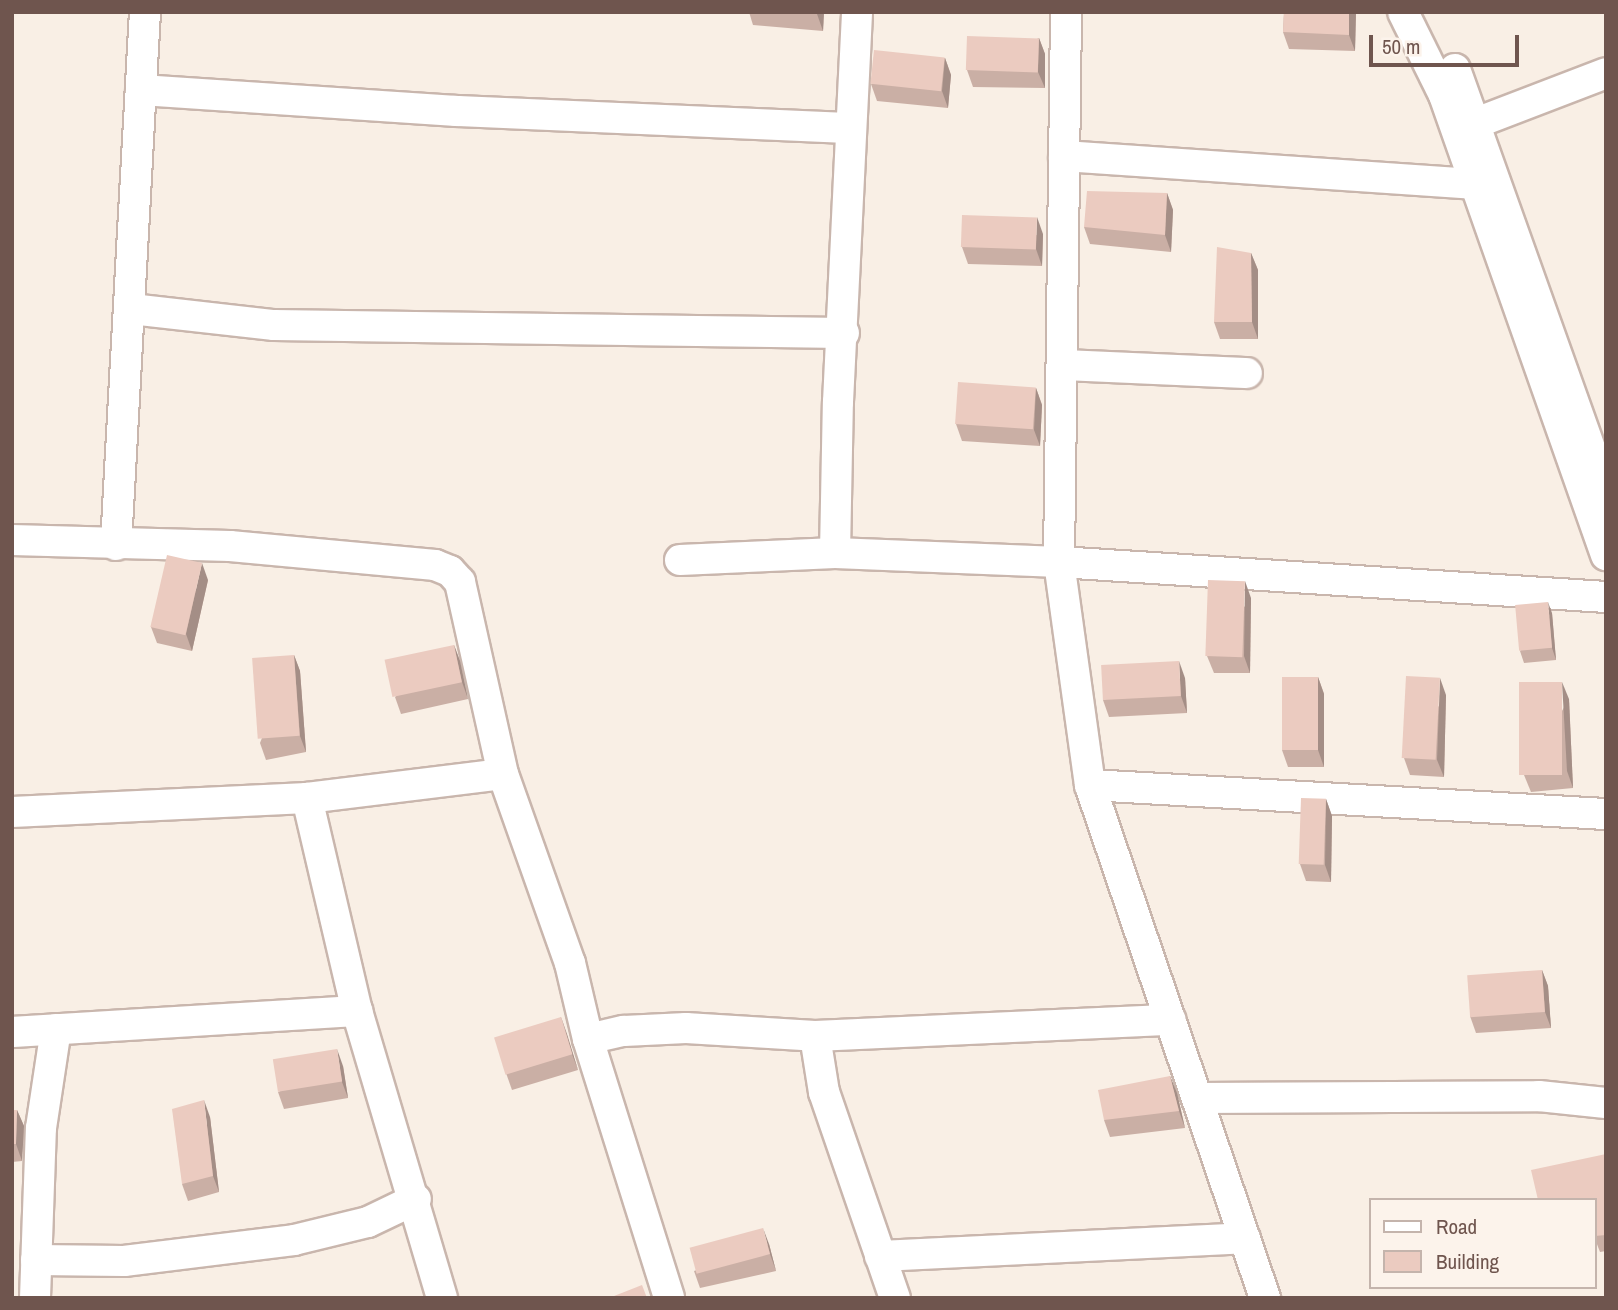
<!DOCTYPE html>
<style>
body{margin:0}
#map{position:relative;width:1618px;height:1310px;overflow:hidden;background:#f9efe5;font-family:"Archivo Narrow",sans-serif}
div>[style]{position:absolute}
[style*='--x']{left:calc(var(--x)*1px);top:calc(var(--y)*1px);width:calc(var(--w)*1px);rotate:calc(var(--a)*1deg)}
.roads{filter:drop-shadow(2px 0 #c9b6ad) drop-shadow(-2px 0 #c9b6ad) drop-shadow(0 2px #c9b6ad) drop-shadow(0 -2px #c9b6ad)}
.minor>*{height:30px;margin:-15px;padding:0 15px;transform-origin:15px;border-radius:15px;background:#fff}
.wall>*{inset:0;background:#caafa5}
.shaded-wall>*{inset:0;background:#a48e86}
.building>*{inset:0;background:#ebcbc0;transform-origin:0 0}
span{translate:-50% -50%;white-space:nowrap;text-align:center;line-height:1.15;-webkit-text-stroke:6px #fcf3eb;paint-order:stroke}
.frame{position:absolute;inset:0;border:14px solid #6f554e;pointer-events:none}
.legend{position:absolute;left:1369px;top:1198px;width:228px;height:91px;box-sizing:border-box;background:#fcf3eb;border:2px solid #c4b4ac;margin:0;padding:9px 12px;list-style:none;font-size:21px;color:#6f554e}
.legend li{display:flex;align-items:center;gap:14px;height:35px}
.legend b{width:35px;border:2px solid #c4b4ac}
.scale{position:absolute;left:1369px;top:35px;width:150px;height:32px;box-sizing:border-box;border:4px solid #6f554e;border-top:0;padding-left:9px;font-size:21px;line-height:24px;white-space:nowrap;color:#6f554e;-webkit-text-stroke:5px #fcf3eb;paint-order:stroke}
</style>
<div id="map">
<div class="roads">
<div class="minor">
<div style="--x:1066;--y:12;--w:550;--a:90.73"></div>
<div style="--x:1059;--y:562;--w:225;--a:82.1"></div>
<div style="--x:1090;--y:785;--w:542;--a:71.16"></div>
<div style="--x:1403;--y:12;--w:93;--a:63.7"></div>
<div style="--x:1444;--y:95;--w:488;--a:70.6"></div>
<div style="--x:1455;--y:69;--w:451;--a:70.4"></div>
<div style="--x:141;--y:90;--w:316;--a:3.8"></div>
<div style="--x:456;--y:111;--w:394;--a:2.5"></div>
<div style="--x:1476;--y:123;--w:139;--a:-21"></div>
<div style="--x:1064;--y:156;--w:413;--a:3.9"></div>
<div style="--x:131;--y:309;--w:144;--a:6.4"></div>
<div style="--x:274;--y:325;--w:570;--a:0.8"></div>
<div style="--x:1062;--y:365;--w:185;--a:2.5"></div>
<div style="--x:12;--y:540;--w:218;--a:1.6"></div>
<div style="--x:230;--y:546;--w:206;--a:5.3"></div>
<div style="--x:435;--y:565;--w:16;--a:22"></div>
<div style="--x:450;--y:571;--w:15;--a:48"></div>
<div style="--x:460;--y:582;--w:197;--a:77.4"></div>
<div style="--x:503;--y:774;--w:201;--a:70.5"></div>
<div style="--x:570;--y:963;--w:78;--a:76.7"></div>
<div style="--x:588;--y:1039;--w:271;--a:72.6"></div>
<div style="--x:116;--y:545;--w:534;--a:-86.89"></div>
<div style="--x:835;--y:553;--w:151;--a:-88.9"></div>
<div style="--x:838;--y:402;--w:390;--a:-87.2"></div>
<div style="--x:680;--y:560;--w:155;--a:-2.6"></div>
<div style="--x:835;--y:553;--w:224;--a:2.3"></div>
<div style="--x:1059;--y:562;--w:548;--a:3.66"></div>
<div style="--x:1090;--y:785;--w:517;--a:3.22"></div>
<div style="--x:307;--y:798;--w:219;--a:76.8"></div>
<div style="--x:357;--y:1011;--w:299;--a:73.5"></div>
<div style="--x:12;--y:812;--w:295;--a:-2.7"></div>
<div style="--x:307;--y:798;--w:197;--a:-7"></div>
<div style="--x:12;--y:1032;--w:346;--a:-3.5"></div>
<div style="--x:815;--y:1036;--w:57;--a:80.9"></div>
<div style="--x:824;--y:1092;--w:218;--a:71"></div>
<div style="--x:588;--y:1039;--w:37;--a:-13"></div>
<div style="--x:624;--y:1031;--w:62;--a:-2.8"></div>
<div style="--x:686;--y:1028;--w:129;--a:3.5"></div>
<div style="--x:815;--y:1036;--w:356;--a:-2.6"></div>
<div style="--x:1198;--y:1098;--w:341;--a:-0.3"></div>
<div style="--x:1539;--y:1096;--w:67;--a:6"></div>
<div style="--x:880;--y:1256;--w:365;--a:-2.8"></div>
<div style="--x:36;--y:1260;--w:88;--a:0.7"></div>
<div style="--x:124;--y:1261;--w:171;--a:-7"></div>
<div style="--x:294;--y:1240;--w:76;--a:-13.7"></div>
<div style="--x:368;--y:1222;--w:53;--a:-25.6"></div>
<div style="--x:35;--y:1298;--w:170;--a:-88"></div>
<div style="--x:41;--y:1128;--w:100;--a:-81.4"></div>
</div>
</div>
<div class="wall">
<div style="clip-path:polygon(749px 12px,824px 12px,823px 31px,753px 25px)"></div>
<div style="clip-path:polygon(1284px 12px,1356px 12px,1355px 51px,1289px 49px,1283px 32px)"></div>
<div style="clip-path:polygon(1039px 38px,1045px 54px,1045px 88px,973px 87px,967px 70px)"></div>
<div style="clip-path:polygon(945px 58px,951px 75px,948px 108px,877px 101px,871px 84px)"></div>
<div style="clip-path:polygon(1167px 193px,1173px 210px,1171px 252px,1090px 244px,1084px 227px)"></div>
<div style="clip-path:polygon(1043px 234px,1042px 266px,968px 264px,962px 247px)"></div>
<div style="clip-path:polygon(1251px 253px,1258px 270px,1258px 339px,1220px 339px,1214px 322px)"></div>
<div style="clip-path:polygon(1036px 388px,1042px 405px,1040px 446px,962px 441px,956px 424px)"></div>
<div style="clip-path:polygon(208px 580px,192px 651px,157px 643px,151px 627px)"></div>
<div style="clip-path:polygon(1251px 598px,1250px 673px,1214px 673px,1207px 656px)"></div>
<div style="clip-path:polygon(1552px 613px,1556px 660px,1524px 663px,1520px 651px)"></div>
<div style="clip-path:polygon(454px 645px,460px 661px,468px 699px,401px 714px,395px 697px)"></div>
<div style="clip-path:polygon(294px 655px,300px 671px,306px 752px,266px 760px,260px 743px)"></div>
<div style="clip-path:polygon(1318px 677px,1324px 694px,1324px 767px,1288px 767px,1282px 750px)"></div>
<div style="clip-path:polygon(1185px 678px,1187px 713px,1109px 717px,1103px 700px)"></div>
<div style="clip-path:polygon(1446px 695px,1444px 777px,1410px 775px,1404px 758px)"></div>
<div style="clip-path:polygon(1569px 699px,1573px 788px,1531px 792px,1524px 775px)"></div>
<div style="clip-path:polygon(1326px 799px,1332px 816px,1331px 882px,1306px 881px,1300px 864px)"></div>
<div style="clip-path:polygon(1542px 970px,1548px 986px,1551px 1028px,1476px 1033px,1470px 1016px)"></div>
<div style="clip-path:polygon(561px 1017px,578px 1070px,512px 1090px,506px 1073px)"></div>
<div style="clip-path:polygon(343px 1066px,348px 1098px,284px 1109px,278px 1092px)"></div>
<div style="clip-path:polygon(1170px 1076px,1177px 1093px,1185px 1128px,1110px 1137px,1104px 1120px)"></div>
<div style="clip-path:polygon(12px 1110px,17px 1110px,24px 1126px,22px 1161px,12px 1162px)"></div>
<div style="clip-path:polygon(210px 1117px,219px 1192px,188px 1201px,182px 1184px)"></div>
<div style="clip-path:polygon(1606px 1154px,1606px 1251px,1600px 1252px,1595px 1239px,1595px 1200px)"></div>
<div style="clip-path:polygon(769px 1244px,776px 1271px,700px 1288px,694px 1271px)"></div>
</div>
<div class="shaded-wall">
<div style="clip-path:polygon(817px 12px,824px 12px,823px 31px,817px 14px)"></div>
<div style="clip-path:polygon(1349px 12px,1356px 12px,1355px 51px,1349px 35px)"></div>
<div style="clip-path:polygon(1039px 38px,1045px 54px,1045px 88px,1038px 72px)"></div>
<div style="clip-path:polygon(945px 58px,951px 75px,948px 108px,942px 91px)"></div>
<div style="clip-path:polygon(1167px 193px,1173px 210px,1171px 252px,1165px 235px)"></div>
<div style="clip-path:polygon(1037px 217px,1043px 234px,1042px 266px,1036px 249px)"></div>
<div style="clip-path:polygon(1251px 253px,1258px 270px,1258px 339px,1252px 322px)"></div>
<div style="clip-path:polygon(1036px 388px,1042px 405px,1040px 446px,1034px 430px)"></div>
<div style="clip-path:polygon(202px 563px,208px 580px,192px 651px,186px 634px)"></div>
<div style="clip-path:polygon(1245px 581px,1251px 598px,1250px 673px,1244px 656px)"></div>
<div style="clip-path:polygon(1548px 602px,1552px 613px,1556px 660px,1552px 648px)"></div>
<div style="clip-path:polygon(454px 645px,460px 661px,468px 699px,462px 682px)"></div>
<div style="clip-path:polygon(294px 655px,300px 671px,306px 752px,300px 736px)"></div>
<div style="clip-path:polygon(1179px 661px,1185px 678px,1187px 713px,1181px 696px)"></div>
<div style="clip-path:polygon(1318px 677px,1324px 694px,1324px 767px,1318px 750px)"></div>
<div style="clip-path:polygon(1440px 678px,1446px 695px,1444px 777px,1437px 760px)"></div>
<div style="clip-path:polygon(1562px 682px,1569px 699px,1573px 788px,1567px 771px)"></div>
<div style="clip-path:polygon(1326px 799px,1332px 816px,1331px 882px,1325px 865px)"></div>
<div style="clip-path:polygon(1542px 970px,1548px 986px,1551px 1028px,1545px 1012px)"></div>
<div style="clip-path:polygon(561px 1017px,567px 1034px,578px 1070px,572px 1054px)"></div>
<div style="clip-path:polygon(337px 1049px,343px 1066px,348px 1098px,342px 1082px)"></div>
<div style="clip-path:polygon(1170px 1076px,1177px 1093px,1185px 1128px,1179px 1111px)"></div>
<div style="clip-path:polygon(204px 1100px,210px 1117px,219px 1192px,213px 1176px)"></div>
<div style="clip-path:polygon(17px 1110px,24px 1126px,22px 1161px,16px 1144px)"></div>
<div style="clip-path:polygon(763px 1228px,769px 1244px,776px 1271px,770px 1254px)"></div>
</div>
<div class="building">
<div style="clip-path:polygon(795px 12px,817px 12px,817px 14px)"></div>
<div style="clip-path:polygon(1284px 12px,1349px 12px,1349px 35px,1283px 32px)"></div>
<div style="left:967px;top:36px;width:72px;height:34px;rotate:2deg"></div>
<div style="left:874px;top:50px;width:71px;height:34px;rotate:6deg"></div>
<div style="clip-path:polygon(1087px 191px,1167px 193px,1165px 235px,1084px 227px)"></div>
<div style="left:962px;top:215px;width:75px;height:32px;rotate:2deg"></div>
<div style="clip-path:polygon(1217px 247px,1251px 253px,1252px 322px,1214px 322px)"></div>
<div style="left:958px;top:382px;width:78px;height:42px;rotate:4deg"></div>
<div style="left:167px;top:555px;width:36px;height:74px;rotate:13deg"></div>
<div style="left:1208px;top:580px;width:37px;height:76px;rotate:2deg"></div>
<div style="left:1548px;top:602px;width:46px;height:33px;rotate:85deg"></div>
<div style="left:454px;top:645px;width:38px;height:71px;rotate:78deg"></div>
<div style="left:294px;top:655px;width:81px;height:42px;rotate:86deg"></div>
<div style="left:1179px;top:661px;width:35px;height:78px;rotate:87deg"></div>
<div style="left:1406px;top:676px;width:34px;height:82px;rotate:3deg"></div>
<div style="left:1282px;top:677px;width:36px;height:73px"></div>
<div style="left:1519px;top:682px;width:43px;height:93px"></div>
<div style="left:1301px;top:798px;width:25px;height:66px;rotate:2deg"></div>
<div style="left:1542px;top:970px;width:42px;height:75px;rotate:86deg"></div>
<div style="left:561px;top:1017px;width:39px;height:70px;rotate:73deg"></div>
<div style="left:337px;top:1049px;width:33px;height:65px;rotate:81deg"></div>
<div style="clip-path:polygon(1170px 1076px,1179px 1111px,1104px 1120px,1098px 1090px)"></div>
<div style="clip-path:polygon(204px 1100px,213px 1176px,182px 1184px,172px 1109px)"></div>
<div style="clip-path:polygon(12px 1110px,17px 1110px,16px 1144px,12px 1144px)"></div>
<div style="clip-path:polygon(1606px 1154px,1606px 1235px,1595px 1236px,1595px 1200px,1538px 1200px,1531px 1170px)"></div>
<div style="left:763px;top:1228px;width:27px;height:76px;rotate:75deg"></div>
<div style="clip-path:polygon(642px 1285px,647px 1298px,609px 1298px)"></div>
</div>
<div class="frame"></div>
<ul class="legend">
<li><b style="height:9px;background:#fff"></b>Road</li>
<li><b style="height:19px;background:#ebcbc0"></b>Building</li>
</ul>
<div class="scale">50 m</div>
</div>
